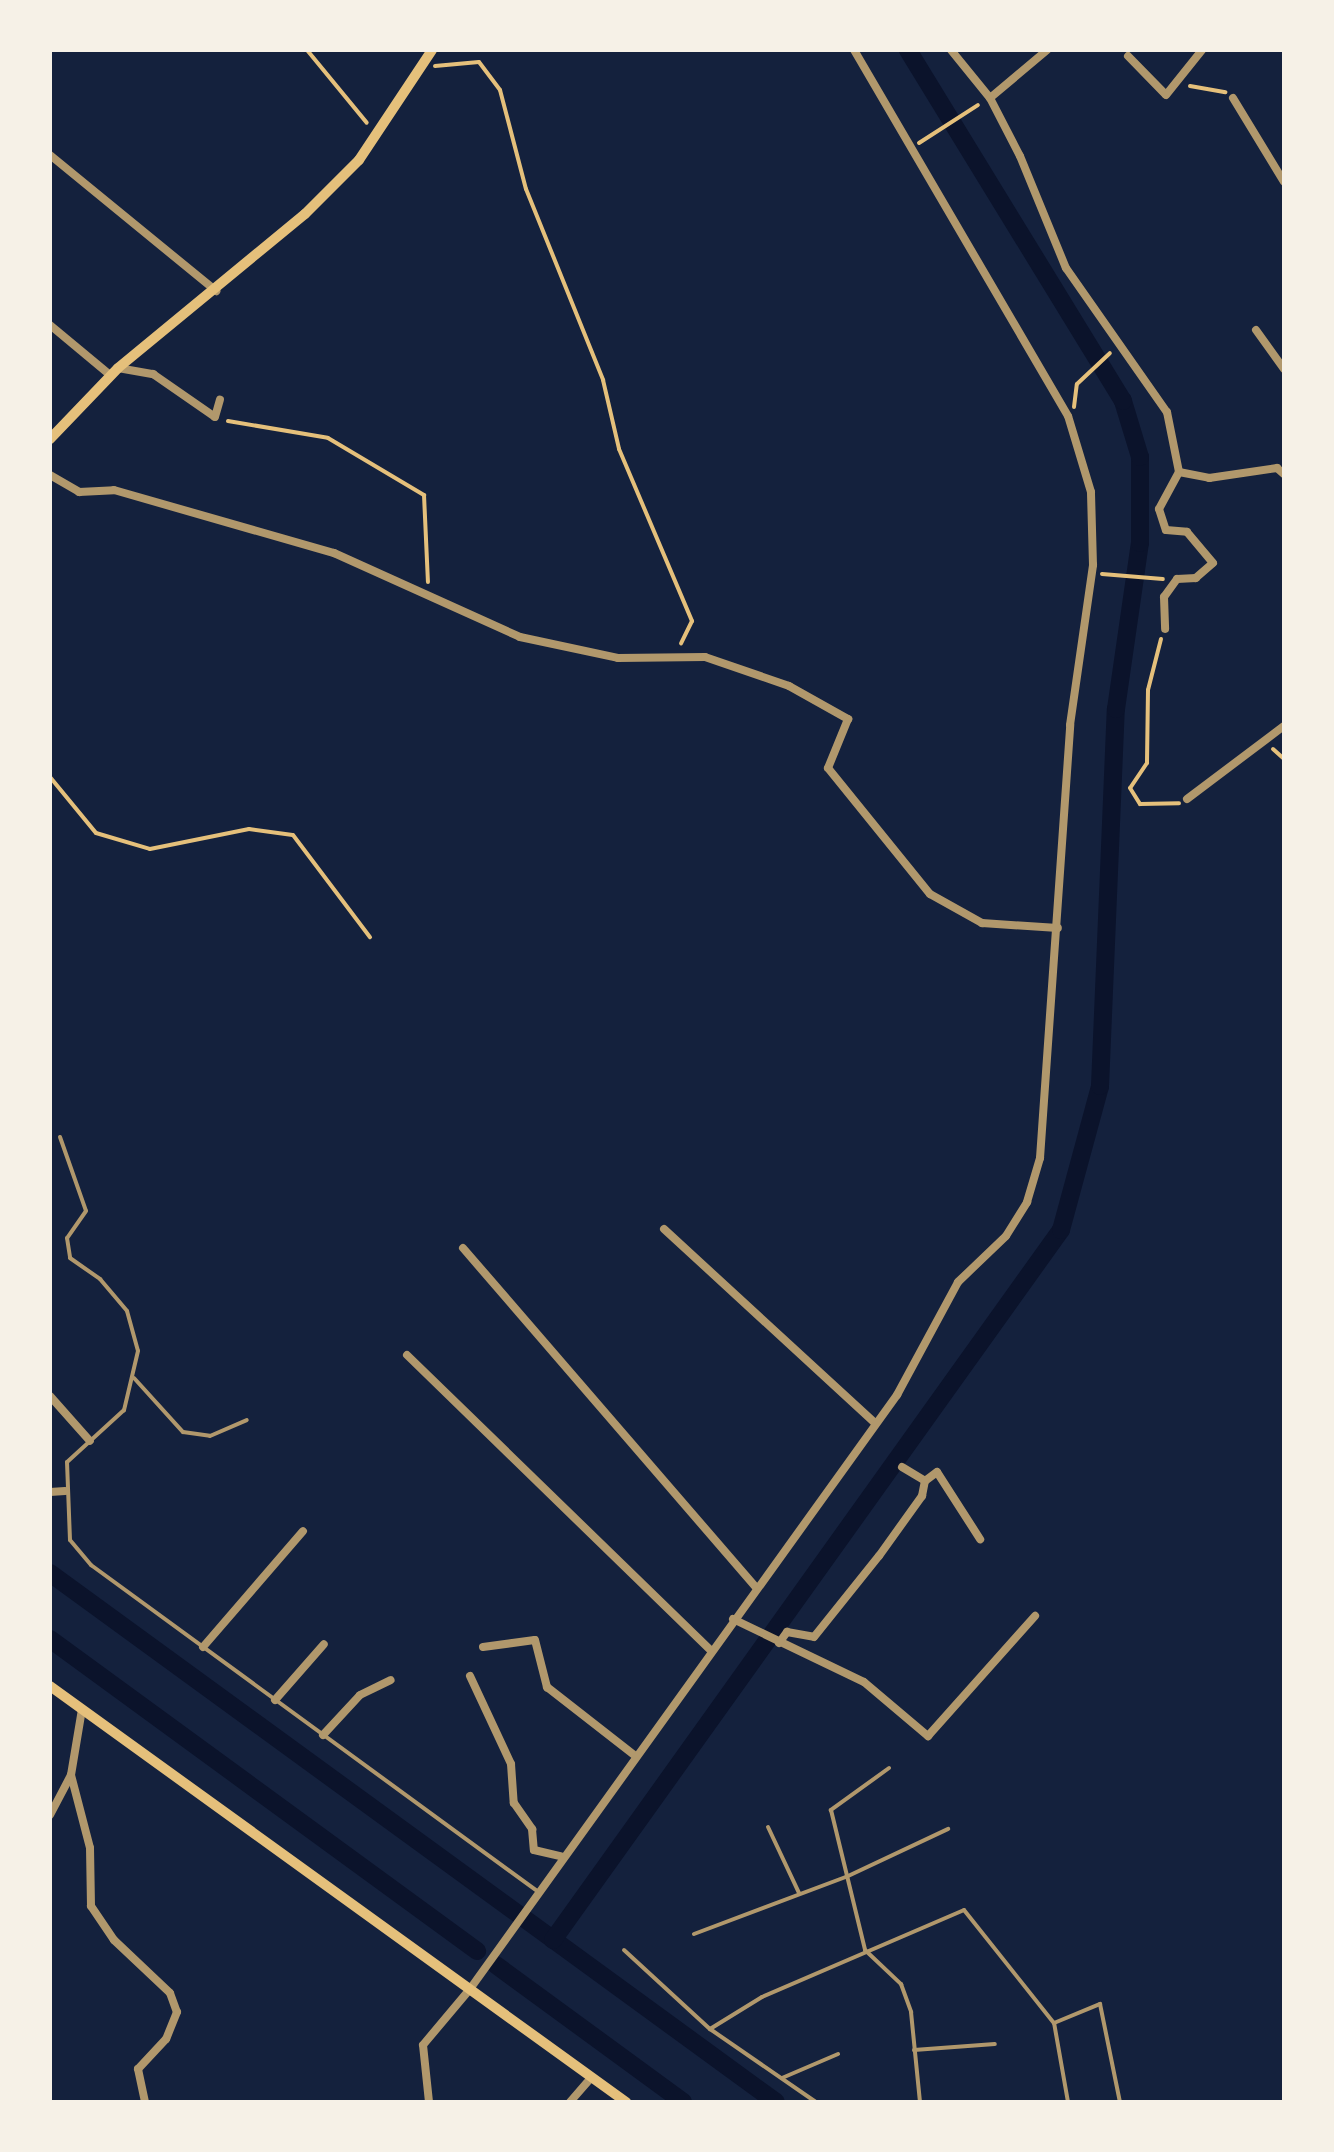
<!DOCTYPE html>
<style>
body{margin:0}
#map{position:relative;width:1334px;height:2152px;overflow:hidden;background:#14213d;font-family:"Crimson Pro",serif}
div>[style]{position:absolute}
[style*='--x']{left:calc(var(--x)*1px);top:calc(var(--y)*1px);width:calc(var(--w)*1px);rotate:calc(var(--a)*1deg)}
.canal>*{height:18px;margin:-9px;padding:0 9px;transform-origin:9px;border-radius:9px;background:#0b132b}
.path>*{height:4px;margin:-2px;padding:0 2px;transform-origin:2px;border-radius:2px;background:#e5c07b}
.service>*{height:4px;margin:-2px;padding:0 2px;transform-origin:2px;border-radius:2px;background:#b1986c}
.minor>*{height:8px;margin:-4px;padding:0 4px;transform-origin:4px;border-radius:4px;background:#b1986c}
.secondary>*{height:10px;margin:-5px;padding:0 5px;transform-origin:5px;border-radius:5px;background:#e5c07b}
span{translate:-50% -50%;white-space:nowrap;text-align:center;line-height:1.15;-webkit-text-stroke:9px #f6f1e7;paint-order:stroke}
.frame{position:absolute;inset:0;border:52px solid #f6f1e7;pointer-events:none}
</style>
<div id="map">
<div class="canal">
<div style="--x:50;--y:1573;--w:898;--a:36.08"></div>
<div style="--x:50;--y:1639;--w:529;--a:36.15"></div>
<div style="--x:553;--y:1940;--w:873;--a:-54.42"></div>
<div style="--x:1061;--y:1230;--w:149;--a:-74.8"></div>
<div style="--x:1100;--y:1086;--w:377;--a:-87.6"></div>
<div style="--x:1116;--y:709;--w:168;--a:-81.8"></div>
<div style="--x:1140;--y:543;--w:86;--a:-90"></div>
<div style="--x:1140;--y:457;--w:59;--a:-106.9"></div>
<div style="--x:1123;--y:401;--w:412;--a:-121.5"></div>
<div style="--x:496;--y:1965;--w:232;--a:36.2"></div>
</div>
<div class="path">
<div style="--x:307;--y:50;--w:94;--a:50.6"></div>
<div style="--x:435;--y:66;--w:44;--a:-5.2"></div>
<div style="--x:479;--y:62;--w:35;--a:53"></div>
<div style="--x:500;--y:90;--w:102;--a:75.3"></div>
<div style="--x:526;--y:189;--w:206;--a:68"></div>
<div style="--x:603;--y:380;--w:71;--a:76.9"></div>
<div style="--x:619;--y:449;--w:187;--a:67"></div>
<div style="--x:692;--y:621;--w:25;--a:116"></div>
<div style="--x:1190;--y:86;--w:36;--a:10"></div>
<div style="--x:919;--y:143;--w:70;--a:-32.8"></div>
<div style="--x:1074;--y:407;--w:23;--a:-83"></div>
<div style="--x:1077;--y:384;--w:45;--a:-43.2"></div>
<div style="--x:228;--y:421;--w:101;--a:9.6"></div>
<div style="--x:328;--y:438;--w:112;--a:30.7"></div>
<div style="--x:424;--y:495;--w:87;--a:87.4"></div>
<div style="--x:1102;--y:574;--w:61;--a:4.7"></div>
<div style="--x:1161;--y:639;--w:53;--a:104.3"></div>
<div style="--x:1148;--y:690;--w:73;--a:90.8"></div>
<div style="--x:1147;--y:763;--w:30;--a:124"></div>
<div style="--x:1130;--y:788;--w:19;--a:58"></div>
<div style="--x:1140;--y:804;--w:39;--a:-1"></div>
<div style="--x:1273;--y:749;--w:15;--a:42"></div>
<div style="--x:50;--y:777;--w:72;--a:50.6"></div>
<div style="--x:96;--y:833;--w:56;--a:16.5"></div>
<div style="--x:150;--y:849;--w:101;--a:-11.4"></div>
<div style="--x:249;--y:829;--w:44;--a:7.8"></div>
<div style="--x:293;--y:835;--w:128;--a:53"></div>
</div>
<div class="service">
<div style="--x:60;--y:1137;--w:78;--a:70.6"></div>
<div style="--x:86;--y:1211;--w:33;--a:125"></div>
<div style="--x:67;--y:1238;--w:20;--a:81"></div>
<div style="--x:70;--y:1258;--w:37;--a:35"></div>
<div style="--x:100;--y:1279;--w:42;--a:49.8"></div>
<div style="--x:127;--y:1311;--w:41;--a:74.6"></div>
<div style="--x:138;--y:1351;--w:61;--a:103.3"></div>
<div style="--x:124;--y:1410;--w:77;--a:137.6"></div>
<div style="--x:67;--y:1462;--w:78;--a:87.8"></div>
<div style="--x:70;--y:1540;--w:33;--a:50"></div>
<div style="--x:91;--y:1565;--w:552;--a:36.16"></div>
<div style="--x:134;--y:1378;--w:73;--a:47.8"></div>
<div style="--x:183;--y:1432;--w:27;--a:8"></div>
<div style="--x:210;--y:1436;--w:40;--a:-23.4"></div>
<div style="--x:889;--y:1768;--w:72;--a:144.1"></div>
<div style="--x:831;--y:1810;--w:144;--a:76.3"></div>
<div style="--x:865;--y:1950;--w:50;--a:43.4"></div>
<div style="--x:901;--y:1984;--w:30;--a:70"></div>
<div style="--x:911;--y:2012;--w:90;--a:84.3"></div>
<div style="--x:768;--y:1827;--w:73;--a:64.8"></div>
<div style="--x:694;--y:1934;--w:162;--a:-20.6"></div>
<div style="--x:846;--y:1877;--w:113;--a:-25.2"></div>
<div style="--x:624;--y:1950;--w:117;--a:42.6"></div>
<div style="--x:710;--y:2029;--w:129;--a:34.6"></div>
<div style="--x:710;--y:2029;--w:61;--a:-31.6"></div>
<div style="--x:762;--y:1997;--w:220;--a:-23.3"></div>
<div style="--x:964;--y:1910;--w:144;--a:51.5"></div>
<div style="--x:914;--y:2050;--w:81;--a:-4.2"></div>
<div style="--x:782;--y:2078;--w:61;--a:-23.2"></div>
<div style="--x:1068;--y:2102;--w:80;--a:-100"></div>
<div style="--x:1054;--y:2023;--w:50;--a:-22.4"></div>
<div style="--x:1100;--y:2004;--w:100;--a:78.5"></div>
</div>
<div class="minor">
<div style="--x:951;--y:50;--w:62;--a:50.9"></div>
<div style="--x:990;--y:98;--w:65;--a:62.7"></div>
<div style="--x:1020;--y:156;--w:121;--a:67.7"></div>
<div style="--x:1066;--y:268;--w:176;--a:55"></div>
<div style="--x:1167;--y:412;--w:61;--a:78.7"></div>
<div style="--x:1179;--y:472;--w:42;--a:118.4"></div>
<div style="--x:1159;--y:509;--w:22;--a:72"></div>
<div style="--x:1166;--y:530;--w:21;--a:5"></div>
<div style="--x:1187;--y:532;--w:40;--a:50"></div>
<div style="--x:1213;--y:563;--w:23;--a:139"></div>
<div style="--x:1196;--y:578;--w:19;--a:177"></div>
<div style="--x:1177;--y:579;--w:22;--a:126"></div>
<div style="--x:1164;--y:597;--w:32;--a:88"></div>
<div style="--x:1128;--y:56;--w:54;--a:45.7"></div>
<div style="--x:1166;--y:95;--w:58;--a:-51.3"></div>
<div style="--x:990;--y:98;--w:75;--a:-40.1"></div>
<div style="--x:1233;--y:98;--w:98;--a:58.7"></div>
<div style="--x:50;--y:155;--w:215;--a:39.3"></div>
<div style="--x:50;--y:325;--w:78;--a:39.8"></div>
<div style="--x:1256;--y:330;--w:48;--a:54.3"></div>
<div style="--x:118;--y:368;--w:36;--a:10"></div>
<div style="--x:153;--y:374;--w:75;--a:34.7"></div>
<div style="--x:215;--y:417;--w:18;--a:-74"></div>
<div style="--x:1179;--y:472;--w:31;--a:11"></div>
<div style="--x:1209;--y:478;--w:69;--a:-8.4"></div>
<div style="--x:1277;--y:468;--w:9;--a:41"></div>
<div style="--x:50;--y:475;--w:34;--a:30"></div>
<div style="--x:79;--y:492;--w:35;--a:-3"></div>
<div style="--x:114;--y:490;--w:229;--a:16"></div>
<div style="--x:334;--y:553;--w:204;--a:24.3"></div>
<div style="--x:520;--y:637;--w:100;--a:12.1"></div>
<div style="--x:618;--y:658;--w:87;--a:-0.7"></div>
<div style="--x:705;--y:657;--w:89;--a:19"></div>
<div style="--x:789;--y:686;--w:68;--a:29.2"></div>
<div style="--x:848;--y:719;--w:53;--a:112.2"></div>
<div style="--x:828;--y:768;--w:162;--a:51"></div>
<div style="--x:930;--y:894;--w:60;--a:29.1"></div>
<div style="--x:982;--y:923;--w:76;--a:3.8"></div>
<div style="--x:1187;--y:799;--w:121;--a:-37"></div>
<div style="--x:664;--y:1229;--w:287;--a:42.6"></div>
<div style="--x:463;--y:1248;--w:448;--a:49.2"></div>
<div style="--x:407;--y:1355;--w:423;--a:44.2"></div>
<div style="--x:50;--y:1396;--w:60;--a:48.4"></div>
<div style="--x:902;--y:1467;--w:27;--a:31"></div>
<div style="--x:925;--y:1481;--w:15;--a:-37"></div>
<div style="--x:937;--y:1472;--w:80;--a:57.3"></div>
<div style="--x:50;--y:1492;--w:15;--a:-4"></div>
<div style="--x:733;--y:1619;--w:145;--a:25.7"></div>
<div style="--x:864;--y:1682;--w:84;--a:40.2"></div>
<div style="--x:928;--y:1736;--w:161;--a:-48.3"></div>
<div style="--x:779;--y:1643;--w:14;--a:-54"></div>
<div style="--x:787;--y:1632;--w:27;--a:10"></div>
<div style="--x:814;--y:1637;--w:104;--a:-51.3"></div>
<div style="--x:879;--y:1556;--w:74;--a:-54.4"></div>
<div style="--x:922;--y:1496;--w:15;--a:-79"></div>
<div style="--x:203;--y:1647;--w:153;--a:-49.2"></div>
<div style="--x:483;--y:1647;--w:52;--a:-7.7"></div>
<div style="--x:535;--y:1640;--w:49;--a:75.7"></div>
<div style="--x:547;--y:1687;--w:110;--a:38"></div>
<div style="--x:470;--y:1676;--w:97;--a:65"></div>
<div style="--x:511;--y:1764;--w:39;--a:86"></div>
<div style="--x:514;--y:1803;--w:32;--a:55"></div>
<div style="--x:532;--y:1829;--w:21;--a:85"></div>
<div style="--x:534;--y:1850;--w:28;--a:13"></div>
<div style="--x:275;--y:1700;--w:74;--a:-48.8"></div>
<div style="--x:323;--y:1735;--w:54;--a:-47.2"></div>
<div style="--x:360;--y:1695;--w:34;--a:-26"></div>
<div style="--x:71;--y:1775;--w:75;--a:75.4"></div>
<div style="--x:90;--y:1848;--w:58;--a:89"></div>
<div style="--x:91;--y:1906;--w:41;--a:55.9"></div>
<div style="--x:114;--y:1940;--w:77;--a:43.4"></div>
<div style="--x:170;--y:1993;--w:20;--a:70"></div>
<div style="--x:177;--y:2012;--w:29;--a:112"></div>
<div style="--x:166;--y:2039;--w:41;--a:133"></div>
<div style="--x:138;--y:2069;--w:34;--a:78"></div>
<div style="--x:50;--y:1815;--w:45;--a:-62.3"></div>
<div style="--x:71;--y:1775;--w:67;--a:-80.5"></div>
<div style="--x:429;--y:2102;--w:57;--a:-96"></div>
<div style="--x:423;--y:2045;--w:73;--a:-50"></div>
<div style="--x:470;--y:1989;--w:732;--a:-54.29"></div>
<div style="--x:897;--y:1395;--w:128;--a:-61.6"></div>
<div style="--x:958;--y:1282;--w:66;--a:-43.8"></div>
<div style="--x:1006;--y:1236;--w:40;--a:-58"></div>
<div style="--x:1027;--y:1202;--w:46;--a:-73.5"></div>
<div style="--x:1040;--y:1158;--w:434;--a:-86"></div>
<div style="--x:1070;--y:725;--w:162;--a:-81.8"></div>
<div style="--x:1093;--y:565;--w:73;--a:-91.6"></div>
<div style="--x:1091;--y:492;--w:79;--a:-106.8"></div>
<div style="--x:1068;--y:416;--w:424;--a:-120.3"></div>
<div style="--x:570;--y:2102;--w:33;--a:-49"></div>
</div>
<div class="secondary">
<div style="--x:50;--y:439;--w:98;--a:-46.2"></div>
<div style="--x:118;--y:368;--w:242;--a:-39.5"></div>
<div style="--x:305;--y:214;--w:76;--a:-45"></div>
<div style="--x:359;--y:160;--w:132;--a:-56.4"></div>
<div style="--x:50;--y:1686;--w:711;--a:35.84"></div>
</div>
<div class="frame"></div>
</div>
